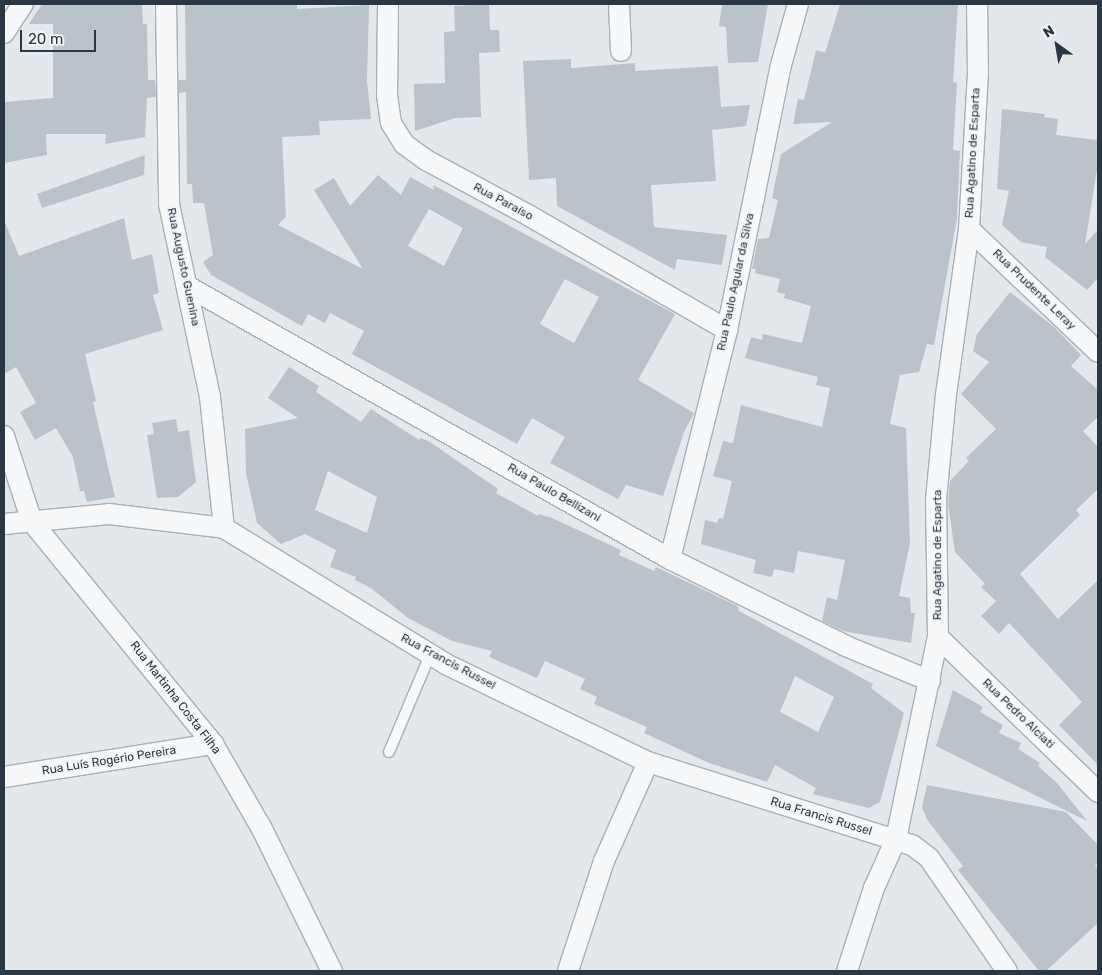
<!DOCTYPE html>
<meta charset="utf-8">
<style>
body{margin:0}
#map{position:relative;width:1102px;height:975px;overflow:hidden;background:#e3e8ec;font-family:Rubik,sans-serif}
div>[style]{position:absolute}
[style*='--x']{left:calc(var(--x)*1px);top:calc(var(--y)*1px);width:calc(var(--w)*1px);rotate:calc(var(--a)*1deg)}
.building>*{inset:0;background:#bac2ca}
.roads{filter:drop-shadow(1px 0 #a8b0b7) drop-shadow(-1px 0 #a8b0b7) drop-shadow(0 1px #a8b0b7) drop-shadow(0 -1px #a8b0b7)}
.lane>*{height:10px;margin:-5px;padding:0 5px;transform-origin:5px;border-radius:5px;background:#f6f8fa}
.street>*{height:20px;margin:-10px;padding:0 10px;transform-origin:10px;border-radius:10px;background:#f6f8fa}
span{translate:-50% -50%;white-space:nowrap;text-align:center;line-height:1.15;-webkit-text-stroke:4px #f3f6f9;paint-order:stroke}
.street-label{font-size:12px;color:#2a3845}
.frame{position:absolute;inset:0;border:5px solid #2a3845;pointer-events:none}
.north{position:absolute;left:1032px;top:20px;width:50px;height:50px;-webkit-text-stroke:4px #f3f6f9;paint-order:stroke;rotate:328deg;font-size:14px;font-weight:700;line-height:20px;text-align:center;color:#2a3845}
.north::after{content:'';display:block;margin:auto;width:18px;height:22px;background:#2a3845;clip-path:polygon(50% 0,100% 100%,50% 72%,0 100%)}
.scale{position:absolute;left:20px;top:30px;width:76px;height:22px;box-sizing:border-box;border:2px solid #2a3845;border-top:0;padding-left:6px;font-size:15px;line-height:18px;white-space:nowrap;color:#2a3845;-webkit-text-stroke:4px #f3f6f9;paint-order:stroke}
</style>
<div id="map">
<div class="building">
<div style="clip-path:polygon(42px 4px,142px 4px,143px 24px,147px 24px,148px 80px,155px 80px,156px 97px,147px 98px,145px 137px,105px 144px,106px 134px,46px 134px,47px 155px,4px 163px,4px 102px,53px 98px,53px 24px,29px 24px)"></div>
<div style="clip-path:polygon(evenodd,185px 4px,297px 4px,297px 9px,369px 5px,367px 81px,371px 119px,319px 121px,320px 135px,282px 137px,286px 217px,278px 225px,363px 269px,314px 190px,334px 178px,350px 206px,378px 175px,401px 195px,410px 177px,434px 190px,433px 185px,675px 314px,638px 380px,694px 413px,684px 432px,663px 496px,626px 485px,618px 499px,550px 463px,565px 437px,532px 418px,517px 444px,352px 354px,364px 331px,330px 313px,325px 323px,308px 314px,302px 326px,211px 275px,203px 262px,213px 255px,204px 203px,193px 203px,192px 184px,187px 184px,186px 92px,179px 93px,179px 80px,186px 80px,185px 4px,429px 209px,463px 228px,444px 266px,408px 246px,429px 209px,185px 4px,565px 279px,599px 297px,574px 343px,540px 324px,565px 279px)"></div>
<div style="clip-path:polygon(489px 4px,490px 30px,499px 30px,500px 52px,479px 53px,481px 117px,455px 118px,415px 131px,414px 84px,445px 83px,444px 32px,455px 31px,454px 6px)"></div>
<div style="clip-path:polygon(722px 4px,768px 4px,758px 62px,728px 63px,726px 27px,719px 26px)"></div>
<div style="clip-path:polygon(840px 4px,958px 4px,953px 82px,957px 83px,953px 150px,960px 151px,957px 218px,934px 345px,927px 344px,919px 372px,900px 375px,890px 424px,906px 428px,910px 543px,899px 596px,910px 598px,911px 613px,915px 613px,911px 643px,843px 631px,822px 621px,827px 597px,837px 600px,845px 560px,798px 551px,794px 573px,774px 569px,772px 577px,753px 573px,756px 560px,701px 544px,705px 520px,717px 523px,719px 518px,723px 519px,732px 481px,713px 476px,723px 441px,733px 443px,741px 405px,822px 427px,830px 388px,816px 385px,818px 377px,745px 358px,751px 337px,762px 340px,763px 334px,802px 343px,811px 306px,784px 298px,785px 294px,777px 292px,780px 279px,755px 273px,756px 269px,752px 269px,758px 239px,769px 238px,778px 200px,772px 198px,781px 154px,832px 122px,793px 124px,798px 99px,804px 100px,816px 50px,825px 53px)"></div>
<div style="clip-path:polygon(571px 59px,571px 68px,635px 63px,635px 71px,718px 66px,721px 107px,750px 105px,746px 126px,712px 130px,716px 181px,651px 185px,654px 227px,727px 235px,722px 265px,677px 259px,675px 270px,557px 206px,556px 178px,529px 180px,523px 61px)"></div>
<div style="clip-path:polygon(1002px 109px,1045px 114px,1044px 117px,1058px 119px,1056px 135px,1098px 140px,1098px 164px,1085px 244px,1098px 230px,1098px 278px,1087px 290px,1045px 257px,1047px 247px,1021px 242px,1002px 225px,1009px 191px,997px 189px)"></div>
<div style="clip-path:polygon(145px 155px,144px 175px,42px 208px,37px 194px)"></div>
<div style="clip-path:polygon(124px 218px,132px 260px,152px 254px,159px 293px,153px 295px,163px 330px,85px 354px,96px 401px,93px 402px,115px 497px,87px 502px,84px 491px,80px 491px,73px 457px,56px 428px,35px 440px,20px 412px,36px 403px,16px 367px,4px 374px,4px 220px,19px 256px)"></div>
<div style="clip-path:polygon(1010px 292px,1054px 327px,1081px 355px,1071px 366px,1098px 390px,1098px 417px,1083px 431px,1098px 447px,1098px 489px,1076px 510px,1080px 515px,1020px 574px,1058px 619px,1098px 580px,1098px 765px,1059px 725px,1082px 702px,1009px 623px,999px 634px,981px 616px,996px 601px,981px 587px,985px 584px,955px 552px,948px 504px,950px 481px,969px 461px,966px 458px,996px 429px,961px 394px,989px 362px,973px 351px,977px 334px)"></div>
<div style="clip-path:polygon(evenodd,289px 367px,319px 386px,316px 392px,361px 422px,371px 409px,419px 440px,421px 438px,430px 442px,498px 489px,496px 493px,538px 516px,539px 514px,552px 518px,621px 550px,619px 555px,654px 571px,656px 567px,738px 606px,739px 611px,873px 684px,871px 688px,904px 713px,880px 802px,869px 808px,813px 794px,816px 788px,775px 765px,767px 782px,709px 763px,644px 733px,647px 727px,594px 704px,597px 697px,580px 689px,585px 679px,545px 661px,537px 678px,489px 657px,492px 651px,452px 641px,408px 618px,371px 588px,355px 580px,356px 577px,330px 567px,336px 550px,305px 534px,281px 544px,257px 523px,246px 473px,245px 429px,298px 418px,268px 398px,289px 367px,328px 471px,377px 497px,367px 533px,315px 510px,328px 471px,289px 367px,795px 676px,834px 697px,818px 732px,780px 712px,795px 676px)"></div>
<div style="clip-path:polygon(176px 419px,178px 432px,189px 430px,196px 482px,178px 497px,157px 498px,147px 435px,154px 434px,152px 423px)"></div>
<div style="clip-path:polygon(953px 690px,983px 707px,980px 712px,1003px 725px,999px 733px,1021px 743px,1018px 749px,1040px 763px,1038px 766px,1057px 783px,1087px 821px,936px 746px)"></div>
<div style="clip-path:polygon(927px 785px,1066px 812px,1098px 845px,1098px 862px,1095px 866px,1098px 870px,1098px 923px,1046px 971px,1039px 971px,958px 870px,963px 866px,928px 821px,922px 807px)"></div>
</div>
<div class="roads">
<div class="lane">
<div style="--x:389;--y:752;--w:105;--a:-67.1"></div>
</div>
<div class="street">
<div style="--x:166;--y:4;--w:200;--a:89.1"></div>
<div style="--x:169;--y:204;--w:197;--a:78"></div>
<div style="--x:210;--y:397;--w:132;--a:83.9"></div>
<div style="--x:388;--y:4;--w:91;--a:90.6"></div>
<div style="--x:387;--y:95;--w:28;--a:82"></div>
<div style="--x:391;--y:123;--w:25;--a:58"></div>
<div style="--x:404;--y:144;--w:27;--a:36"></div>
<div style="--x:426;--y:160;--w:116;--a:28.3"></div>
<div style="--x:528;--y:215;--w:230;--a:30"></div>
<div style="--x:619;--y:4;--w:47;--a:87.6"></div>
<div style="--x:4;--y:33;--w:35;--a:-57"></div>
<div style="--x:969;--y:229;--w:178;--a:43.6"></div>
<div style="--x:187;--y:286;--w:555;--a:29.48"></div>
<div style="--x:670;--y:559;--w:196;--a:26.3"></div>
<div style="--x:846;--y:646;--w:91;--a:22.6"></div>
<div style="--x:4;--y:436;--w:90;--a:72"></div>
<div style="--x:32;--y:522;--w:286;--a:50.8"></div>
<div style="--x:213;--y:744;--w:96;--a:60"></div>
<div style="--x:261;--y:827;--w:161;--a:63.8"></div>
<div style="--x:4;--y:524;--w:105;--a:-5.4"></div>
<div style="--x:109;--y:514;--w:116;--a:6.9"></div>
<div style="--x:224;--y:528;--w:260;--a:31.5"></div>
<div style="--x:446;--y:664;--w:225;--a:25.9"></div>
<div style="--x:648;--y:762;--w:277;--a:17.5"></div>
<div style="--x:912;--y:845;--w:21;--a:37"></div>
<div style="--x:929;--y:858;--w:137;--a:55.4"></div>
<div style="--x:670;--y:559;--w:236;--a:-76"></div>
<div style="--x:727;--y:330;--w:270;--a:-78.5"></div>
<div style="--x:781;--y:65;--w:63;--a:-74.4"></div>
<div style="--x:938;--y:637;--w:223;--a:44.1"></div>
<div style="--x:4;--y:777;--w:212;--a:-9"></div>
<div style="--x:568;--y:971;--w:116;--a:-71.9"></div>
<div style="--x:604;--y:861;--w:108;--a:-66"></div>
<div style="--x:847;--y:971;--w:87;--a:-72"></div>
<div style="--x:874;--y:888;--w:54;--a:-65.8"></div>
<div style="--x:896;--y:839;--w:206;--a:-78.3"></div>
<div style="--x:938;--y:637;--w:137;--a:-90.8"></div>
<div style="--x:936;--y:500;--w:105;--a:-84.6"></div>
<div style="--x:946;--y:395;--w:168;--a:-82.1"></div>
<div style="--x:969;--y:229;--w:156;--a:-86.7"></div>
<div style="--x:978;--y:73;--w:69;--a:-90.8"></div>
</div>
</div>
<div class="street-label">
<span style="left:973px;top:153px;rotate:-87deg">Rua Agatino de Esparta</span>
<span style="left:503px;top:202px;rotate:28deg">Rua Paraíso</span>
<span style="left:183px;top:267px;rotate:78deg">Rua Augusto Guenina</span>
<span style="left:736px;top:282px;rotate:-78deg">Rua Paulo Aguiar da Silva</span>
<span style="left:1034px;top:290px;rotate:44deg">Rua Prudente Leray</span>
<span style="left:554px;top:493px;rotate:30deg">Rua Paulo Bellizani</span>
<span style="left:938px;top:555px;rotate:-90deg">Rua Agatino de Esparta</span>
<span style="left:448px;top:662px;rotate:28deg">Rua Francis Russel</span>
<span style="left:175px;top:698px;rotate:52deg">Rua Martinha Costa Filha</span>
<span style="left:1018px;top:714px;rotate:44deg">Rua Pedro Alciati</span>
<span style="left:109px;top:761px;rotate:-9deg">Rua Luís Rogério Pereira</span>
<span style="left:821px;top:817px;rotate:17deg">Rua Francis Russel</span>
</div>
<div class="frame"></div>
<div class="north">N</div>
<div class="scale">20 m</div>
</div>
